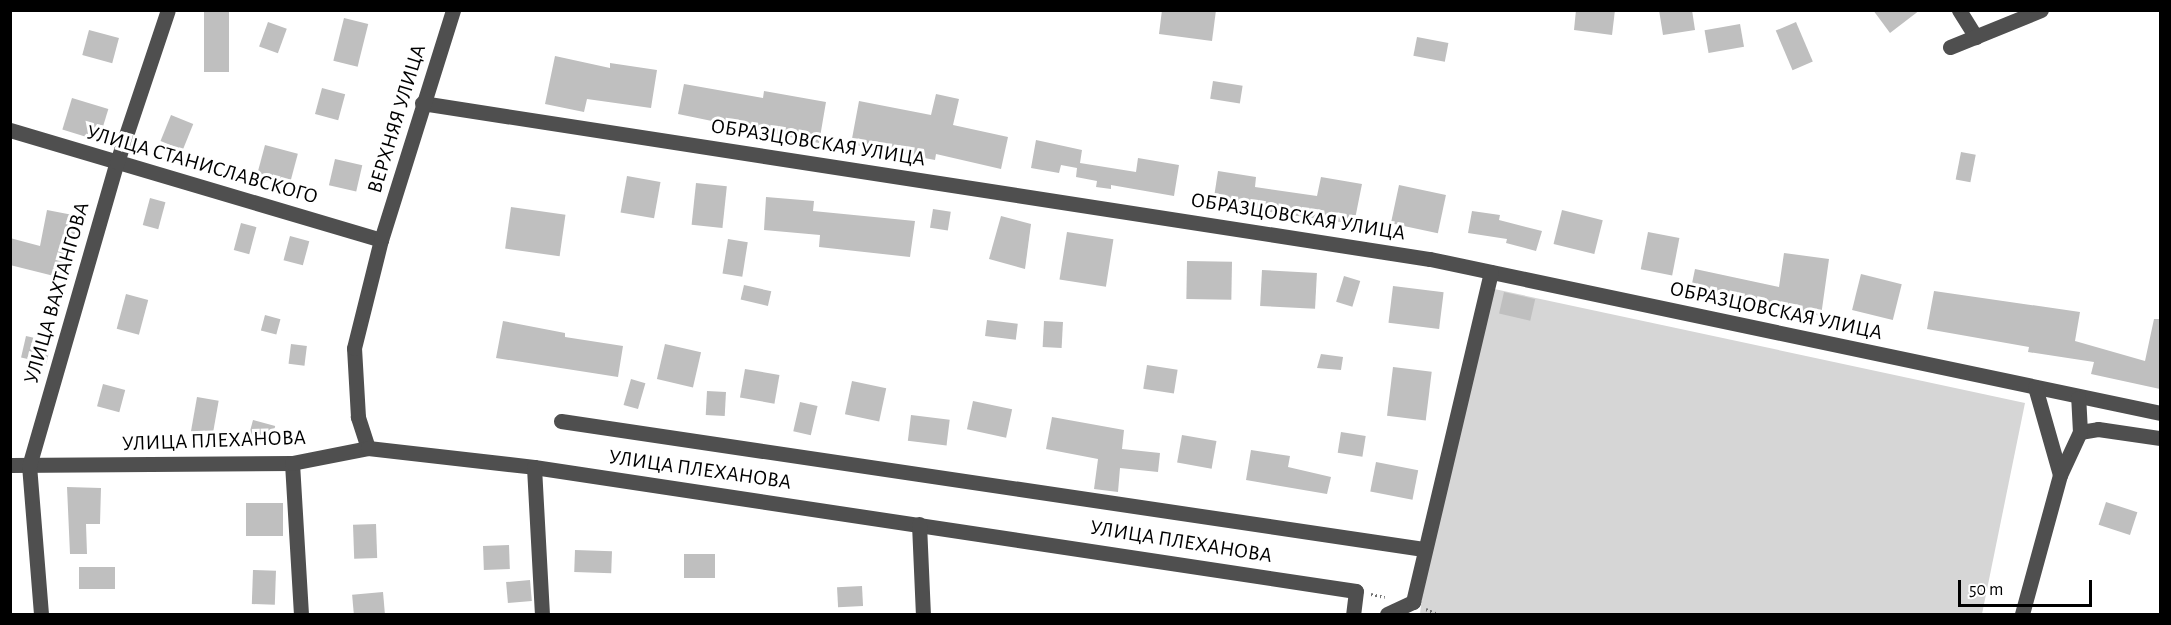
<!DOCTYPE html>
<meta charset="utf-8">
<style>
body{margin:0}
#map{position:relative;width:2171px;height:625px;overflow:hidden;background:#fff;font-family:"Alegreya Sans",sans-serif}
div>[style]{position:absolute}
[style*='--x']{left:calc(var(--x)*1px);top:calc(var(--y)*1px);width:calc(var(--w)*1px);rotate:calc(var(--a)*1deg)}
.green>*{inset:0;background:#d6d6d6}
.building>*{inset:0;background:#bfbfbf;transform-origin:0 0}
.path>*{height:3px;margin-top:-1.5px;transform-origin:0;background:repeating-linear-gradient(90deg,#717171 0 1.5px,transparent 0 4.5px)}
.minor>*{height:15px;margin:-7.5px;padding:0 7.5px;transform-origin:7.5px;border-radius:7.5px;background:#4f4f4f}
span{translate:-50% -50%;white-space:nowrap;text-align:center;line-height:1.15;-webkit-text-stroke:6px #fff;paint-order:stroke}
.street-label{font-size:21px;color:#000}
.frame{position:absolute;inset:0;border:12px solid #000;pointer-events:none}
.scale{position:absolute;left:1958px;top:580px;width:134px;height:27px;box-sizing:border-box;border:3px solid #000;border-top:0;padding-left:8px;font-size:18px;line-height:21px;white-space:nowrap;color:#000;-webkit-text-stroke:4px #fff;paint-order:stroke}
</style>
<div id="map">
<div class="green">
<div style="clip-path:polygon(1485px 287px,2025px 403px,1982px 614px,1420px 614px,1428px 544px)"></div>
</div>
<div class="building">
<div style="left:204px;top:10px;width:25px;height:62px"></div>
<div style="clip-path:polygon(1162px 10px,1216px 10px,1212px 41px,1159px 34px)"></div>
<div style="clip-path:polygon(1576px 10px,1615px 10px,1612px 35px,1574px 30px)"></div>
<div style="clip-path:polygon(1659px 10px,1692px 10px,1695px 30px,1663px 35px)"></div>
<div style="clip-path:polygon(1873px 10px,1920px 10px,1890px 33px)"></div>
<div style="left:344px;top:18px;width:25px;height:44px;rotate:14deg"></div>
<div style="left:268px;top:22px;width:20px;height:26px;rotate:20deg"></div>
<div style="left:1796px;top:22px;width:43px;height:22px;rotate:67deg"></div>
<div style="left:1740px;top:24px;width:23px;height:36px;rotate:80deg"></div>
<div style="left:89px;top:30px;width:31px;height:26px;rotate:15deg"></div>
<div style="left:1417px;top:37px;width:32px;height:19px;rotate:11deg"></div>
<div style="clip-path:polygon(555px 56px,610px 68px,610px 63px,657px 70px,651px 108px,587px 99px,584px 112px,545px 104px)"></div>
<div style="left:1213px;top:81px;width:30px;height:18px;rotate:9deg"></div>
<div style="clip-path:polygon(684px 84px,763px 98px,764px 91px,826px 102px,819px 143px,678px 114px)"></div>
<div style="left:322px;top:88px;width:24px;height:27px;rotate:15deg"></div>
<div style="clip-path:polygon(936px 94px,959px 99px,953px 125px,1008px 137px,1001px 169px,936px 154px,935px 160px,851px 144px,859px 101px,931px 115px)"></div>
<div style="left:72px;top:98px;width:38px;height:33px;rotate:17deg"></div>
<div style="left:171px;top:115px;width:24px;height:28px;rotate:22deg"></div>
<div style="clip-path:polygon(1036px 140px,1082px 150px,1080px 163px,1136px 172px,1138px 158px,1179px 165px,1174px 196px,1111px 185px,1111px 189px,1096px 187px,1097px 181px,1076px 177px,1077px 168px,1061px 165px,1059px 173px,1031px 168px)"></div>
<div style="left:265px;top:145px;width:34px;height:34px;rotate:15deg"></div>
<div style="left:1961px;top:152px;width:15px;height:28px;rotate:11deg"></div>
<div style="left:335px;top:159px;width:28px;height:27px;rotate:13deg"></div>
<div style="clip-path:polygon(1218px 171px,1256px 177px,1255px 187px,1317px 196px,1321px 177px,1362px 184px,1354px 224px,1213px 204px)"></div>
<div style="left:627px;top:176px;width:34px;height:37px;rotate:10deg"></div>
<div style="left:696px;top:183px;width:31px;height:42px;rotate:6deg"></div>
<div style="left:1399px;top:185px;width:48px;height:39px;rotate:12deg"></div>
<div style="clip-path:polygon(766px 197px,814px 201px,813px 211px,915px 221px,910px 257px,819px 247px,820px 235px,764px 230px)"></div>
<div style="left:150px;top:198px;width:16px;height:28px;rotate:15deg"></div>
<div style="left:511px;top:207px;width:55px;height:42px;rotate:8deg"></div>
<div style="left:933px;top:209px;width:18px;height:19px;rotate:9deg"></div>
<div style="clip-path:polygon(47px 210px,78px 216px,66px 279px,10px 265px,10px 238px,40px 246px)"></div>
<div style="left:1562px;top:210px;width:42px;height:35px;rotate:14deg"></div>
<div style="clip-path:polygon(1472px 211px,1500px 215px,1499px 220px,1542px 231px,1536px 251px,1506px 243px,1507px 239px,1468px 233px)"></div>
<div style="clip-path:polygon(1001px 216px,1031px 224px,1025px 269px,989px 259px)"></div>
<div style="left:241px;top:223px;width:16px;height:28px;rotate:15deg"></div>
<div style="left:1067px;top:232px;width:47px;height:48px;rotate:9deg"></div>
<div style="left:1648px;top:232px;width:32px;height:38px;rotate:11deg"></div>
<div style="left:290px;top:236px;width:20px;height:25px;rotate:15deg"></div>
<div style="left:728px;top:239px;width:20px;height:35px;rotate:9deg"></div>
<div style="clip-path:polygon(1784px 253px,1829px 259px,1821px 316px,1721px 295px,1720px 299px,1690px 293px,1695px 269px,1779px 287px)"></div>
<div style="left:1187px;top:261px;width:45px;height:38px;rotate:1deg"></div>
<div style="left:1262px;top:270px;width:55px;height:36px;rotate:3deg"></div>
<div style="left:1861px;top:274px;width:42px;height:37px;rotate:14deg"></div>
<div style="left:1344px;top:276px;width:17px;height:27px;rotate:17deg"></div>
<div style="left:744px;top:285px;width:28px;height:15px;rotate:13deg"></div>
<div style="left:1393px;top:286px;width:51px;height:37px;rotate:7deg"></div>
<div style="clip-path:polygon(1934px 291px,2080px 312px,2075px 341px,2145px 361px,2154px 319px,2160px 319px,2160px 389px,2091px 374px,2094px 362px,2028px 352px,2029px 347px,1927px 329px)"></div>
<div style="left:1504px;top:292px;width:32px;height:22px;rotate:13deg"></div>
<div style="left:126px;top:294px;width:23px;height:36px;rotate:15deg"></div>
<div style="left:265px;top:315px;width:16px;height:16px;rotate:15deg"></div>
<div style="left:987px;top:320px;width:31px;height:16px;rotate:7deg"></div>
<div style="clip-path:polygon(503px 321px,565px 333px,565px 337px,623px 346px,618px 377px,496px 358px)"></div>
<div style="left:1044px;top:321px;width:19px;height:26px;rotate:3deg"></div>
<div style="left:26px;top:336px;width:26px;height:22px;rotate:13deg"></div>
<div style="left:291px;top:344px;width:16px;height:20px;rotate:7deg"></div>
<div style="left:665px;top:344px;width:37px;height:36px;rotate:13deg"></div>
<div style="clip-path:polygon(1321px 354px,1343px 357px,1341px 370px,1317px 368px)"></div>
<div style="left:1147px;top:365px;width:31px;height:24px;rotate:9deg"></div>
<div style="left:1393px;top:367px;width:39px;height:49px;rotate:7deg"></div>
<div style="left:745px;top:369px;width:35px;height:29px;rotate:10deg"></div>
<div style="left:631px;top:379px;width:15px;height:27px;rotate:16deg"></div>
<div style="left:852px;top:381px;width:35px;height:34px;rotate:12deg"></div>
<div style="left:103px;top:384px;width:23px;height:23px;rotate:15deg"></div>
<div style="left:707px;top:391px;width:19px;height:24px;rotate:3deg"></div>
<div style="left:197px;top:397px;width:22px;height:39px;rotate:10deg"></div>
<div style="left:973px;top:401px;width:40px;height:29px;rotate:12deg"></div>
<div style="left:800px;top:402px;width:18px;height:30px;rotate:13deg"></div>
<div style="left:911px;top:415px;width:39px;height:26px;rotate:7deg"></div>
<div style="clip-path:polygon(1052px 417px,1124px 430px,1122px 449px,1160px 453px,1158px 472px,1120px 468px,1118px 492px,1094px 489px,1098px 459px,1046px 449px)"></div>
<div style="left:253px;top:420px;width:23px;height:16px;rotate:15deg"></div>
<div style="left:1341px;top:432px;width:25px;height:21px;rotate:9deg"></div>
<div style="left:1182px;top:435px;width:35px;height:28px;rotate:10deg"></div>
<div style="clip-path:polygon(1251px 450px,1290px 456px,1288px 467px,1331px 477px,1327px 494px,1246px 480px)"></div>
<div style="left:1376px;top:462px;width:43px;height:30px;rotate:11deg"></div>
<div style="clip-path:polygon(67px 487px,101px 488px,100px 524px,86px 524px,87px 554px,70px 554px)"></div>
<div style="left:2106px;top:502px;width:33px;height:24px;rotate:18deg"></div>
<div style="left:246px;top:503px;width:37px;height:33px"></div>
<div style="left:376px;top:524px;width:34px;height:23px;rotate:88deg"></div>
<div style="left:509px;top:545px;width:24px;height:26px;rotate:88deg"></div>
<div style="left:575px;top:550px;width:37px;height:22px;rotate:2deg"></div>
<div style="left:684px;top:554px;width:31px;height:24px"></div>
<div style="left:115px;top:567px;width:22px;height:36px;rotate:90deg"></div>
<div style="left:253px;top:570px;width:23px;height:34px;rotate:2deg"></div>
<div style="left:530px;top:580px;width:21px;height:24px;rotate:85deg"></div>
<div style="left:862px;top:586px;width:20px;height:25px;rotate:87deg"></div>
<div style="left:383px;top:592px;width:23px;height:31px;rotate:85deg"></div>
</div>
<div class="path">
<div style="--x:1371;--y:594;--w:14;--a:12"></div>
<div style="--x:1426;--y:609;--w:13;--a:23"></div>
</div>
<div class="minor">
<div style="--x:1959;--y:10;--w:32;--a:58"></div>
<div style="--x:1950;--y:47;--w:98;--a:-22.1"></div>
<div style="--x:422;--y:103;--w:1020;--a:8.8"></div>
<div style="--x:1430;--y:259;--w:746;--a:11.91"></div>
<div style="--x:10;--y:130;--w:387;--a:16.5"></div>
<div style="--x:2035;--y:387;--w:91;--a:74.1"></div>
<div style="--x:561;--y:421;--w:872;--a:8.44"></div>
<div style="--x:2080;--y:432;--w:18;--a:-9"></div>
<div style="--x:2098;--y:429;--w:63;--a:8.3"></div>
<div style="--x:368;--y:448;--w:33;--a:-108"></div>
<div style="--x:358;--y:417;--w:69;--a:-93.3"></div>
<div style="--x:354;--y:348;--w:111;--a:-76"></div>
<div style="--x:381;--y:240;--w:241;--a:-72.6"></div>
<div style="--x:292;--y:463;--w:151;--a:86.6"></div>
<div style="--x:10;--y:465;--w:282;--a:-0.4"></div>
<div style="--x:292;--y:463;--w:77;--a:-11.2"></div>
<div style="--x:368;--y:448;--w:167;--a:6.5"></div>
<div style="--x:534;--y:467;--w:831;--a:8.58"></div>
<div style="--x:1356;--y:591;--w:23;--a:97"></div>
<div style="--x:534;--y:467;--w:147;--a:86.9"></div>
<div style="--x:919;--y:524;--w:90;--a:87.5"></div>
<div style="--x:41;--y:614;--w:148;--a:-94.6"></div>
<div style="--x:29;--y:466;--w:316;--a:-73.9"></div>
<div style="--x:117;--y:162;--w:160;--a:-71.5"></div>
<div style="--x:1387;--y:614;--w:29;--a:-25"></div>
<div style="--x:1413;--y:602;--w:339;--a:-76.7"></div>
<div style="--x:2022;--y:614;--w:144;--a:-74.7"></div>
<div style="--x:2060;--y:475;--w:47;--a:-65.1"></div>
<div style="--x:2080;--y:432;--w:34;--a:-93"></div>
</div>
<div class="street-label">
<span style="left:397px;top:119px;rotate:-73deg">ВЕРХНЯЯ УЛИЦА</span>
<span style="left:818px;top:143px;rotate:9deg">ОБРАЗЦОВСКАЯ УЛИЦА</span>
<span style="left:202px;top:165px;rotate:16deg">УЛИЦА СТАНИСЛАВСКОГО</span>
<span style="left:1298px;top:217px;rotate:9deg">ОБРАЗЦОВСКАЯ УЛИЦА</span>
<span style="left:57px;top:293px;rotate:-74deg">УЛИЦА ВАХТАНГОВА</span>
<span style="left:1776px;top:311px;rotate:12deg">ОБРАЗЦОВСКАЯ УЛИЦА</span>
<span style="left:214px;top:441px;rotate:-2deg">УЛИЦА ПЛЕХАНОВА</span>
<span style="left:700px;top:470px;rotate:8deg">УЛИЦА ПЛЕХАНОВА</span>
<span style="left:1181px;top:542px;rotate:9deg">УЛИЦА ПЛЕХАНОВА</span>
</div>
<div class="frame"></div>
<div class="scale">50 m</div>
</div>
